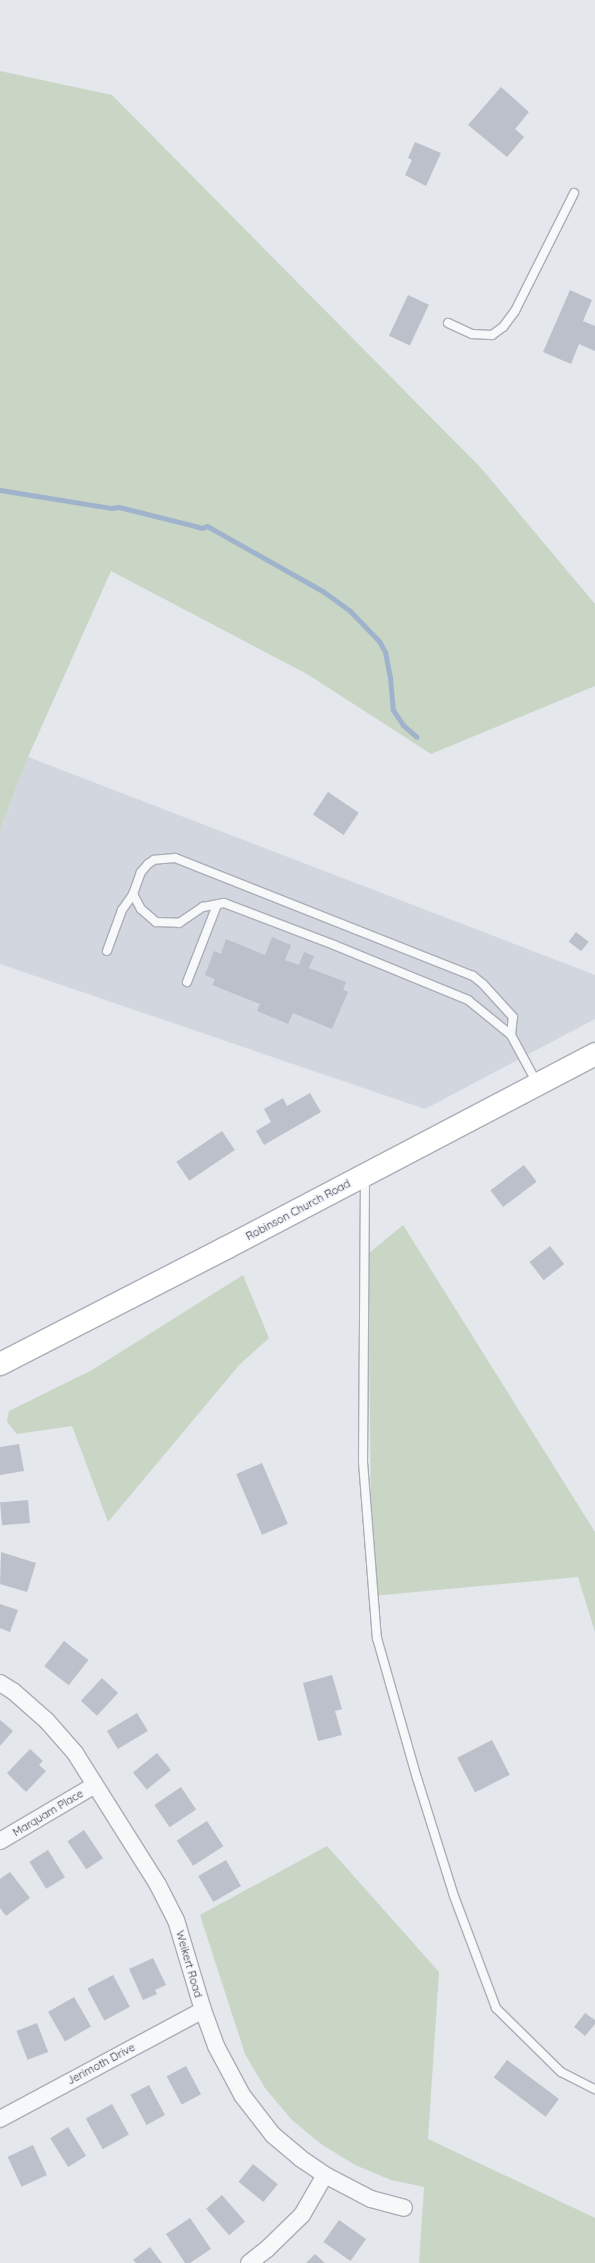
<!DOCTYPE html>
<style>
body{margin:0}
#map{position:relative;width:595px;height:2263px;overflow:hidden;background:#e4e7ec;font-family:Quicksand,sans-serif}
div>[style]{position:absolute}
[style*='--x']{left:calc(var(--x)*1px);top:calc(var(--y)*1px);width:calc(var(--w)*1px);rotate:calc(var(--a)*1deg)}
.built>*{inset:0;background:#d2d6de}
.green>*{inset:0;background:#c9d6c5}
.stream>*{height:5px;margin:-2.5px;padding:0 2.5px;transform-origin:2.5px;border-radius:2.5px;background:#9fb4cc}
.building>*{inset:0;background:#bbc0ca;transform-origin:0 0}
.roads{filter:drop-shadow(1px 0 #a9aeb7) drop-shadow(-1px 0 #a9aeb7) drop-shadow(0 1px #a9aeb7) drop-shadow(0 -1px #a9aeb7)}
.lane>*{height:8px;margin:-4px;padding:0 4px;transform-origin:4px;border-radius:4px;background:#f7f8fa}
.street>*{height:16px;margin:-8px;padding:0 8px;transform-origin:8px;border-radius:8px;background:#f7f8fa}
.secondary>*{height:22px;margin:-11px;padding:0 11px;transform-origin:11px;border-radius:11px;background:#fff}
span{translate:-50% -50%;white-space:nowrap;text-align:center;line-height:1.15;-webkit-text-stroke:4px #f4f6f9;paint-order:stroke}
.street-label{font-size:11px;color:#2b3445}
</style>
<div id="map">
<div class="built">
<div style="clip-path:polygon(28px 757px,595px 975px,595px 1019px,425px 1109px,0 964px,0 830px)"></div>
</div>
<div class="green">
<div style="clip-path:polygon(0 71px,112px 95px,481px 468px,595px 604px,595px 686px,431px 754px,307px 674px,111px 571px,28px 757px,0 830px)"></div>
<div style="clip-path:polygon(403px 1225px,595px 1532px,595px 1632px,578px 1577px,372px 1596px,368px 1254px)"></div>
<div style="clip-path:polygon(243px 1275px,269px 1338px,240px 1364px,108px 1522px,72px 1426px,17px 1434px,7px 1422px,9px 1411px,92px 1370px)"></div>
<div style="clip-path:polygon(327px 1846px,439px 1972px,428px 2139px,595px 2218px,595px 2263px,419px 2263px,424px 2187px,391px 2180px,355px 2165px,321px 2144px,291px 2119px,265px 2088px,245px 2054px,200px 1915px)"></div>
</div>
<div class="stream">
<div style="--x:0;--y:490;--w:112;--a:9.2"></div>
<div style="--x:111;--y:508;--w:8;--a:-7"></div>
<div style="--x:119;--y:507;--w:78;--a:14"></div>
<div style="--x:195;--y:526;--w:7;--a:16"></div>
<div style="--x:202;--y:528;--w:5;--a:-22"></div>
<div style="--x:207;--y:526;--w:134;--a:29.4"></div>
<div style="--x:324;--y:592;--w:32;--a:36"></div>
<div style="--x:350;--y:611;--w:42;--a:46"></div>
<div style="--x:379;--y:641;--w:13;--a:61"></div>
<div style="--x:385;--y:652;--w:25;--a:79"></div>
<div style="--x:390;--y:677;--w:33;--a:85"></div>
<div style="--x:393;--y:710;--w:18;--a:56"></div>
<div style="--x:403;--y:725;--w:18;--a:41"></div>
</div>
<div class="building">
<div style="clip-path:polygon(501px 87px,529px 112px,515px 129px,524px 137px,507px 157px,468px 125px)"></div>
<div style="clip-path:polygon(415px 142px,441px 153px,426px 186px,405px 175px,412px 160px,408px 158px)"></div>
<div style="clip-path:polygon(570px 290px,592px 300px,583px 321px,595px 326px,595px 351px,579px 344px,571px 364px,543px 352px)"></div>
<div style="left:408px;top:295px;width:23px;height:45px;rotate:25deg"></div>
<div style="left:328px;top:792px;width:37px;height:27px;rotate:34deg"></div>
<div style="left:576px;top:932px;width:16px;height:12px;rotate:38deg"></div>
<div style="clip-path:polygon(272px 937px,291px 945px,285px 960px,299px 965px,304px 952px,314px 956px,309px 968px,346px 982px,343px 990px,348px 992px,332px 1029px,293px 1013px,288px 1024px,257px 1011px,260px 1004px,212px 985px,215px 979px,205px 975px,214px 951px,221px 954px,226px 939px,265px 955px)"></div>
<div style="clip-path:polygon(310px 1093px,321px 1112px,264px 1145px,256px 1131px,271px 1122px,264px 1109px,283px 1098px,287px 1106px)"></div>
<div style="left:222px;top:1131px;width:23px;height:55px;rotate:56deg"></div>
<div style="left:524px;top:1165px;width:21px;height:42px;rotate:53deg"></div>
<div style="left:550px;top:1246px;width:23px;height:26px;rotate:52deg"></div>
<div style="clip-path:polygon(19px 1444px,24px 1471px,0 1475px,0 1447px)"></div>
<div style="left:262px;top:1463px;width:66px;height:28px;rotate:67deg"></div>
<div style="left:28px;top:1500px;width:23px;height:28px;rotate:85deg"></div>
<div style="clip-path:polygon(1px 1552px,36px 1563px,27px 1592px,0 1584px)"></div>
<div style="clip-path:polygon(0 1604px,18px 1610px,10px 1632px,0 1628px)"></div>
<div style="left:64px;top:1641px;width:31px;height:32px;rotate:38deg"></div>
<div style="clip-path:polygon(332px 1675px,342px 1709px,335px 1711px,342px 1735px,318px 1741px,303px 1683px)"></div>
<div style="left:102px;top:1678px;width:22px;height:31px;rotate:43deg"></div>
<div style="left:137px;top:1713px;width:21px;height:35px;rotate:59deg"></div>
<div style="clip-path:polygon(0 1720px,13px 1731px,0 1746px)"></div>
<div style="left:492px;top:1740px;width:39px;height:39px;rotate:63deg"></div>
<div style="clip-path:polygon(30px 1749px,43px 1761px,39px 1765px,46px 1771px,26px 1792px,7px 1773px)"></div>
<div style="left:157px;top:1753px;width:22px;height:31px;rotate:51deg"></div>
<div style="left:181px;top:1787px;width:27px;height:32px;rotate:56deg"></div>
<div style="left:207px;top:1821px;width:30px;height:36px;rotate:57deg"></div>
<div style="left:84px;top:1830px;width:34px;height:20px;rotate:56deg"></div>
<div style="left:48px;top:1850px;width:32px;height:22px;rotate:58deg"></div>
<div style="left:226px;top:1860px;width:30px;height:32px;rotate:60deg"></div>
<div style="clip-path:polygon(10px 1872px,30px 1898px,6px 1916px,0 1908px,0 1879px)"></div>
<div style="clip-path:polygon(153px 1958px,166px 1985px,155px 1990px,157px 1994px,143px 2000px,129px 1969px)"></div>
<div style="left:113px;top:1975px;width:36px;height:29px;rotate:62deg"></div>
<div style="left:74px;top:1997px;width:34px;height:30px;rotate:60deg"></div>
<div style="clip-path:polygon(585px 2013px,595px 2020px,595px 2024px,585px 2036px,574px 2027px)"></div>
<div style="left:37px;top:2023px;width:31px;height:22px;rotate:69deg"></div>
<div style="left:507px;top:2060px;width:65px;height:22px;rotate:37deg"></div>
<div style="left:186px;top:2066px;width:32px;height:22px;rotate:62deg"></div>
<div style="left:149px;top:2085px;width:34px;height:21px;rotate:62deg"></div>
<div style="left:112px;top:2104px;width:35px;height:30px;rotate:61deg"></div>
<div style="left:68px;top:2127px;width:34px;height:21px;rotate:58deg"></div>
<div style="left:33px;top:2145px;width:33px;height:28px;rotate:65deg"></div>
<div style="left:253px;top:2164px;width:32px;height:23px;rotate:39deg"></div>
<div style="left:222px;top:2195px;width:35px;height:21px;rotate:49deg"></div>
<div style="clip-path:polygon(190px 2218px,211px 2249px,190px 2263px,185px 2263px,166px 2234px)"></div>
<div style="left:339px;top:2220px;width:33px;height:27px;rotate:35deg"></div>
<div style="clip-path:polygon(150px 2247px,162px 2263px,136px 2263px,133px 2260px)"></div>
<div style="clip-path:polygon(315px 2254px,325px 2263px,306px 2263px)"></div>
</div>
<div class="roads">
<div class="lane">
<div style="--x:448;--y:323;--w:26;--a:25"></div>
<div style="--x:472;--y:334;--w:20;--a:3"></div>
<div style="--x:492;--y:335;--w:14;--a:-36"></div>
<div style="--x:503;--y:327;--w:20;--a:-53"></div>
<div style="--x:515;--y:311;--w:132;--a:-63.4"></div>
<div style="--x:107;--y:951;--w:44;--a:-69.9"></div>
<div style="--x:122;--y:910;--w:19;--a:-55"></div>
<div style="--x:187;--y:982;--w:83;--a:-68.7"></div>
<div style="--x:511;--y:1035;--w:18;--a:-84"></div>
<div style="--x:513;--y:1017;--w:45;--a:-132.3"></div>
<div style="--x:483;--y:984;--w:13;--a:-141"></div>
<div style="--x:473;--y:976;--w:321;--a:-158.4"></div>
<div style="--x:175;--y:858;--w:21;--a:175"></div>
<div style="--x:154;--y:860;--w:7;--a:146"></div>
<div style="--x:148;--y:864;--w:11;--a:131"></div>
<div style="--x:141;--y:872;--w:23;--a:110"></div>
<div style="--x:133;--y:894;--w:17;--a:62"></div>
<div style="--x:141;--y:909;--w:20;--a:41"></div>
<div style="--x:156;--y:922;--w:23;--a:2"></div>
<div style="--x:179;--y:923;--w:29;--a:-34"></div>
<div style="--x:203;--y:907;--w:21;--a:-11"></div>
<div style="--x:224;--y:903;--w:118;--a:20.9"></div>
<div style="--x:334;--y:945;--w:145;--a:22.3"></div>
<div style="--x:468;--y:1000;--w:55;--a:39.1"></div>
<div style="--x:511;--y:1035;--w:55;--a:61.6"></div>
<div style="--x:365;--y:1177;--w:285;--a:90.4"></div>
<div style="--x:363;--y:1462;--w:177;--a:85.5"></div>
<div style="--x:377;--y:1638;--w:146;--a:74.1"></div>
<div style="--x:417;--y:1778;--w:124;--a:72.6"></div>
<div style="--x:454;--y:1896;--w:120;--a:69.4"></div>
<div style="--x:496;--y:2008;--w:91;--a:44.6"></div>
<div style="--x:561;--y:2072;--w:38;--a:27"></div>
</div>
<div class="street">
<div style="--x:0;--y:1683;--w:15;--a:32"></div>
<div style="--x:13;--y:1691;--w:45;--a:41.4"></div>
<div style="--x:47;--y:1721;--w:43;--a:48.8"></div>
<div style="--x:75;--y:1753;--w:156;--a:57.8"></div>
<div style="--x:158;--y:1885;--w:39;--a:63"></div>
<div style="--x:176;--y:1920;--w:94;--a:73.3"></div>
<div style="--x:203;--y:2010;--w:38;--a:70"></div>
<div style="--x:216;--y:2046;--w:55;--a:62"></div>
<div style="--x:242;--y:2095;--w:51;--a:52.2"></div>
<div style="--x:273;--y:2135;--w:35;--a:40"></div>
<div style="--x:300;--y:2158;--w:30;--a:34"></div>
<div style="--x:325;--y:2175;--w:52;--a:27.6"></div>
<div style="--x:371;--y:2199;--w:34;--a:15"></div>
<div style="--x:0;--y:1841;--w:110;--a:-30.5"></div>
<div style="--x:0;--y:2119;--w:230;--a:-28.2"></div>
<div style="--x:249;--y:2263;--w:23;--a:-38"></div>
<div style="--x:267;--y:2249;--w:49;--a:-44.2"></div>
<div style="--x:302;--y:2215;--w:46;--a:-60.1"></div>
</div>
<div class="secondary">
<div style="--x:0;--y:1364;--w:254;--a:-27.2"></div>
<div style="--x:226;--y:1248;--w:417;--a:-27.7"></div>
</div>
</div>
<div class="street-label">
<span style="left:298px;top:1210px;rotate:-28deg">Robinson Church Road</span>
<span style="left:48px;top:1813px;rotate:-31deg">Marquam Place</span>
<span style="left:189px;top:1964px;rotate:74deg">Weikert Road</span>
<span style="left:101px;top:2064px;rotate:-28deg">Jerimoth Drive</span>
</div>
</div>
